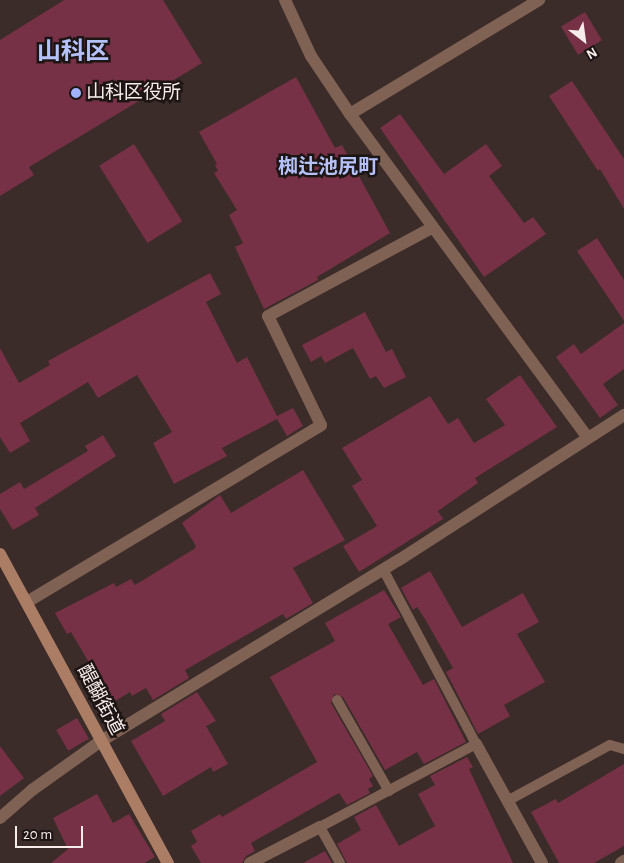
<!DOCTYPE html>
<meta charset="utf-8">
<style>
body{margin:0}
#map{position:relative;width:624px;height:863px;overflow:hidden;background:#3b2b29;font-family:"Alegreya Sans","Noto Sans JP",sans-serif}
div>[style]{position:absolute}
[style*='--x']{left:calc(var(--x)*1px);top:calc(var(--y)*1px);width:calc(var(--w)*1px);rotate:calc(var(--a)*1deg)}
.building>*{inset:0;background:#763146;transform-origin:0 0}
.lane>*{height:10px;margin:-5px;padding:0 5px;transform-origin:5px;border-radius:5px;background:#7f6253}
.street>*{height:12px;margin:-6px;padding:0 6px;transform-origin:6px;border-radius:6px;background:#7f6253}
.secondary>*{height:12px;margin:-6px;padding:0 6px;transform-origin:6px;border-radius:6px;background:#ab7d65}
.dots>*{width:14px;height:14px;translate:-50% -50%;box-sizing:border-box;border:2px solid #1d1514;border-radius:50%}
span{translate:-50% -50%;white-space:nowrap;text-align:center;line-height:1.15;-webkit-text-stroke:5px #1d1514;paint-order:stroke}
.poi-label{font-size:19px;color:#f7ecea}
.left{translate:0 -50%;text-align:left}
.street-label{font-size:19px;color:#f7ecea}
.neighbourhood-label{font-size:20px;color:#b4c2f9;font-weight:700}
.district-label{font-size:24px;color:#b4c2f9;font-weight:700}
.north{position:absolute;left:559px;top:15px;width:50px;height:50px;-webkit-text-stroke:4px #1d1514;paint-order:stroke;rotate:150deg;font-size:14px;font-weight:700;line-height:20px;text-align:center;color:#f7ecea}
.north::after{content:'';display:block;margin:auto;width:18px;height:22px;background:#f7ecea;clip-path:polygon(50% 0,100% 100%,50% 72%,0 100%)}
.scale{position:absolute;left:15px;top:826px;width:68px;height:22px;box-sizing:border-box;border:2px solid #f7ecea;border-top:0;padding-left:6px;font-size:15px;line-height:18px;white-space:nowrap;color:#f7ecea;-webkit-text-stroke:4px #1d1514;paint-order:stroke}
</style>
<div id="map">
<div class="building">
<div style="clip-path:polygon(64px 0,163px 0,202px 63px,29px 167px,34px 175px,0 196px,0 40px)"></div>
<div style="left:585px;top:12px;width:33px;height:28px;rotate:59deg"></div>
<div style="clip-path:polygon(296px 77px,335px 148px,342px 145px,390px 233px,317px 277px,318px 280px,264px 309px,235px 247px,243px 243px,229px 215px,237px 210px,214px 173px,218px 171px,215px 165px,217px 164px,199px 132px)"></div>
<div style="clip-path:polygon(572px 81px,624px 159px,624px 209px,600px 169px,598px 171px,549px 96px)"></div>
<div style="clip-path:polygon(400px 114px,444px 174px,486px 144px,502px 166px,489px 176px,524px 223px,533px 217px,546px 234px,484px 277px,380px 128px)"></div>
<div style="left:134px;top:144px;width:91px;height:41px;rotate:58deg"></div>
<div style="clip-path:polygon(597px 238px,624px 280px,624px 321px,577px 251px)"></div>
<div style="clip-path:polygon(210px 273px,221px 294px,206px 302px,237px 363px,247px 357px,277px 416px,293px 408px,303px 426px,287px 436px,277px 419px,222px 448px,227px 456px,174px 484px,153px 443px,172px 432px,137px 375px,98px 398px,88px 382px,20px 423px,30px 441px,10px 453px,0 437px,0 348px,19px 383px,50px 365px,48px 361px,66px 351px)"></div>
<div style="clip-path:polygon(365px 312px,386px 352px,392px 349px,406px 377px,384px 388px,376px 376px,370px 379px,353px 348px,325px 363px,321px 356px,311px 362px,302px 345px)"></div>
<div style="clip-path:polygon(624px 323px,624px 369px,603px 384px,618px 405px,600px 418px,556px 357px,574px 344px,581px 354px)"></div>
<div style="clip-path:polygon(520px 375px,557px 427px,475px 478px,478px 483px,438px 511px,443px 519px,359px 572px,343px 546px,377px 526px,352px 486px,362px 480px,342px 448px,430px 396px,448px 424px,458px 418px,474px 443px,505px 425px,486px 399px)"></div>
<div style="clip-path:polygon(103px 435px,116px 456px,35px 508px,39px 515px,13px 530px,0 509px,0 494px,20px 482px,24px 489px,88px 451px,85px 446px)"></div>
<div style="clip-path:polygon(303px 470px,345px 540px,293px 568px,313px 603px,286px 619px,283px 614px,185px 670px,189px 678px,153px 700px,146px 688px,132px 696px,130px 692px,105px 707px,83px 670px,91px 666px,71px 632px,67px 634px,55px 613px,114px 583px,116px 587px,131px 579px,135px 585px,194px 549px,196px 546px,182px 523px,220px 495px,231px 513px)"></div>
<div style="clip-path:polygon(430px 571px,462px 627px,523px 593px,539px 622px,517px 634px,545px 682px,504px 705px,510px 716px,478px 734px,446px 672px,453px 668px,425px 619px,417px 607px,413px 610px,401px 588px)"></div>
<div style="clip-path:polygon(384px 590px,401px 617px,388px 624px,423px 685px,434px 679px,466px 742px,424px 764px,417px 752px,385px 770px,343px 697px,334px 694px,331px 703px,373px 776px,369px 779px,373px 786px,368px 789px,370px 793px,347px 805px,339px 793px,251px 843px,255px 851px,246px 856px,242px 863px,201px 863px,191px 846px,197px 842px,191px 831px,220px 814px,222px 817px,317px 762px,270px 677px,335px 641px,325px 623px)"></div>
<div style="clip-path:polygon(197px 692px,216px 721px,206px 726px,228px 764px,213px 772px,211px 767px,163px 796px,131px 741px,165px 721px,161px 714px)"></div>
<div style="left:77px;top:718px;width:24px;height:24px;rotate:60deg"></div>
<div style="clip-path:polygon(0 746px,24px 778px,0 796px)"></div>
<div style="clip-path:polygon(467px 757px,473px 767px,469px 769px,513px 863px,347px 863px,337px 844px,361px 830px,354px 817px,376px 805px,399px 846px,435px 826px,418px 794px,435px 785px,430px 776px)"></div>
<div style="clip-path:polygon(624px 764px,624px 846px,594px 863px,559px 863px,531px 812px,556px 799px,558px 803px)"></div>
<div style="clip-path:polygon(97px 794px,113px 823px,129px 814px,155px 857px,144px 863px,51px 863px,68px 849px,53px 818px)"></div>
<div style="clip-path:polygon(325px 851px,332px 863px,303px 863px)"></div>
</div>
<div class="lane">
<div style="--x:337;--y:700;--w:105;--a:60.3"></div>
<div style="--x:509;--y:800;--w:115;--a:-28.6"></div>
<div style="--x:610;--y:745;--w:15;--a:16"></div>
<div style="--x:340;--y:863;--w:41;--a:-119.1"></div>
<div style="--x:320;--y:827;--w:177;--a:-28"></div>
<div style="--x:476;--y:744;--w:198;--a:-118"></div>
</div>
<div class="street">
<div style="--x:285;--y:0;--w:62;--a:65.1"></div>
<div style="--x:311;--y:56;--w:70;--a:56.1"></div>
<div style="--x:350;--y:114;--w:402;--a:53.7"></div>
<div style="--x:350;--y:114;--w:221;--a:-31.1"></div>
<div style="--x:27;--y:602;--w:343;--a:-31"></div>
<div style="--x:321;--y:425;--w:121;--a:-115.9"></div>
<div style="--x:268;--y:316;--w:187;--a:-28.3"></div>
<div style="--x:476;--y:744;--w:136;--a:61"></div>
<div style="--x:0;--y:818;--w:43;--a:-41.2"></div>
<div style="--x:32;--y:790;--w:85;--a:-35.4"></div>
<div style="--x:101;--y:741;--w:349;--a:-31.3"></div>
<div style="--x:399;--y:560;--w:268;--a:-32.8"></div>
<div style="--x:250;--y:863;--w:79;--a:-27.2"></div>
<div style="--x:621;--y:863;--w:4;--a:-34"></div>
</div>
<div class="secondary">
<div style="--x:0;--y:554;--w:352;--a:61.5"></div>
</div>
<div class="dots">
<div style="left:76px;top:93px;background:#a2b2fd"></div>
</div>
<div class="poi-label">
<span class="left" style="left:86px;top:93px">山科区役所</span>
</div>
<div class="street-label">
<span style="left:100px;top:700px;rotate:62deg">醍醐街道</span>
</div>
<div class="neighbourhood-label">
<span style="left:328px;top:167px">椥辻池尻町</span>
</div>
<div class="district-label">
<span style="left:73px;top:53px">山科区</span>
</div>
<div class="north">N</div>
<div class="scale">20 m</div>
</div>
